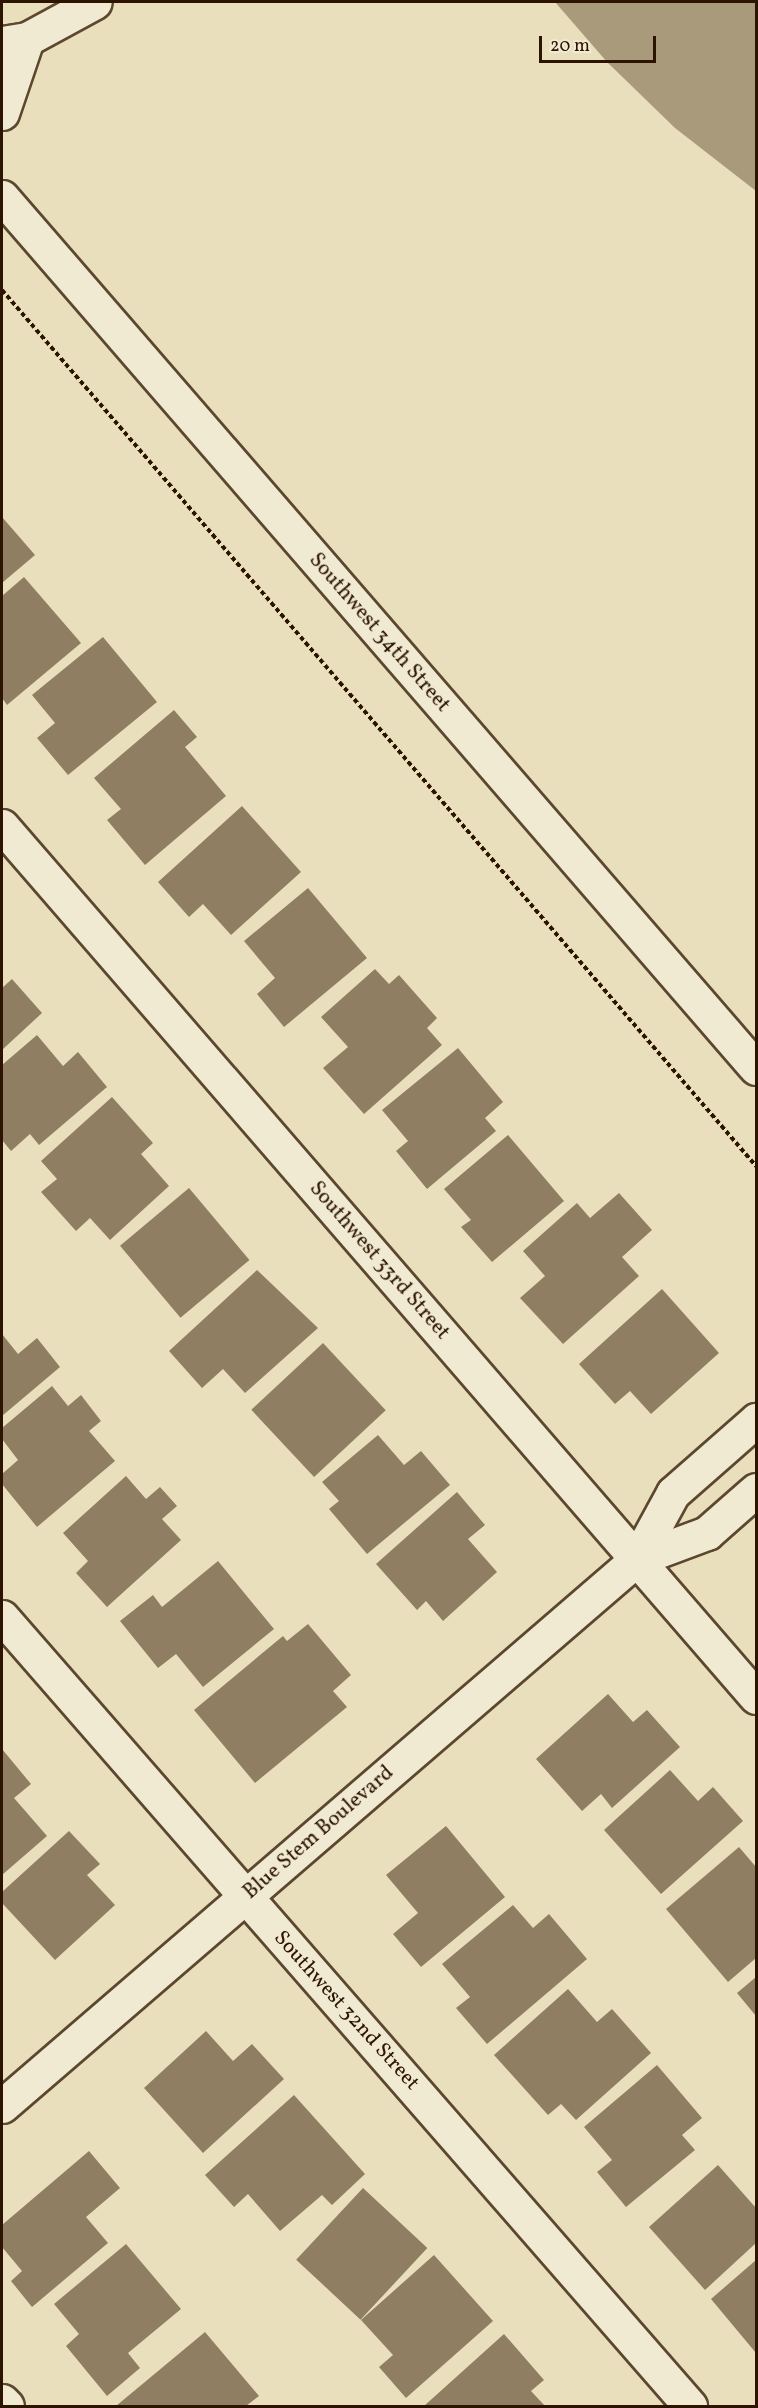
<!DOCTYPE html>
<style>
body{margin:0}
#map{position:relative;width:758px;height:2408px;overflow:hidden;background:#eadfbc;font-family:Vollkorn,serif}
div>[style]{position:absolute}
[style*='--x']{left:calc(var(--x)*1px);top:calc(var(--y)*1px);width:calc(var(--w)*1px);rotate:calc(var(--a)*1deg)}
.water>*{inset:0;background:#a99a7c}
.building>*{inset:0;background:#8f7e62;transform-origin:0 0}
.path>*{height:4px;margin-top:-2px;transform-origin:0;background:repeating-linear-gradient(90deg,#2c1400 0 4.5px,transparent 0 7.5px)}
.roads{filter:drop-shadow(2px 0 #5c472f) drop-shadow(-2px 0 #5c472f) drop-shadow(0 2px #5c472f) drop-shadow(0 -2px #5c472f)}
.minor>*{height:33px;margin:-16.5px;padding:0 16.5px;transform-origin:16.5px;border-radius:16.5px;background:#f1ead3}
.tertiary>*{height:33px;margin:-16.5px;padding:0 16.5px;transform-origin:16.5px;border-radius:16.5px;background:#f1ead3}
span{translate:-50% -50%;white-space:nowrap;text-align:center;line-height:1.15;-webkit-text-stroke:4.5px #f1ead3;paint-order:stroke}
.street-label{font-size:21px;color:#2c1400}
.frame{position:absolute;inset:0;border:3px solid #2c1400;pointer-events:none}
.scale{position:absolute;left:539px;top:36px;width:117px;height:27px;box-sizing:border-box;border:3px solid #2c1400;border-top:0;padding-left:8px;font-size:18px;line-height:21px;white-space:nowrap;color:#2c1400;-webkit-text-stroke:4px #f1ead3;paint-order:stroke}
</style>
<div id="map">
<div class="water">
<div style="clip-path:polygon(555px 2px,756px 2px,756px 191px,675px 128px,607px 62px)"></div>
</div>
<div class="building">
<div style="clip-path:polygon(2px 517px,35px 555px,2px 583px)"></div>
<div style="clip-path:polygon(24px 577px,81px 643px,7px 705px,2px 698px,2px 596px)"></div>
<div style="clip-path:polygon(103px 637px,157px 702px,68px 775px,37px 738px,55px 723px,32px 695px)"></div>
<div style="clip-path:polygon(174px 710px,197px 737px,185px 747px,226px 796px,145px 865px,107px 820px,121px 809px,94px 778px)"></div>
<div style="clip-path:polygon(242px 806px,301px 872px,231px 935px,203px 904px,189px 917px,158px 882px)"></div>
<div style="clip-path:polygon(308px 888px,367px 958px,284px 1027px,257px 994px,275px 978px,244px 941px)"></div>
<div style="clip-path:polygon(375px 969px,389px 984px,399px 975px,437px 1018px,427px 1028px,442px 1045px,364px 1114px,323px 1068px,348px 1047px,321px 1017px)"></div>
<div style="clip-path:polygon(12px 979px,42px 1013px,2px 1050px,2px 988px)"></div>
<div style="clip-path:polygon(37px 1035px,63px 1066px,78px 1052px,107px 1087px,39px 1145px,30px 1134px,11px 1151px,2px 1140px,2px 1065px)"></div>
<div style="clip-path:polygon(458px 1048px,503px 1102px,485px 1118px,496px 1131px,427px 1189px,396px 1151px,408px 1141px,382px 1110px)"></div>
<div style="clip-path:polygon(112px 1097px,153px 1143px,141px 1154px,169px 1186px,110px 1240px,90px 1218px,76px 1231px,41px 1192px,57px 1179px,41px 1161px)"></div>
<div style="clip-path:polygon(508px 1135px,564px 1201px,492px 1262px,461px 1227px,471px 1220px,444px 1189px)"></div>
<div style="left:189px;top:1188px;width:94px;height:90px;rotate:50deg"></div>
<div style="clip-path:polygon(619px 1193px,652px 1230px,622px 1257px,639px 1276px,563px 1344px,520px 1298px,545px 1276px,523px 1251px,577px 1203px,590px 1218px)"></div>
<div style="clip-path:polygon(257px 1270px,318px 1328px,245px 1393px,223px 1369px,202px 1388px,169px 1351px)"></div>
<div style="clip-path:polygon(662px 1289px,719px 1353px,651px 1414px,630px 1391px,615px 1404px,579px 1364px)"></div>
<div style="clip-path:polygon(2px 1334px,18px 1354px,37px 1338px,60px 1367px,2px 1416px)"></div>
<div style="left:323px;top:1343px;width:92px;height:98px;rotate:47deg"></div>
<div style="clip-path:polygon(52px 1386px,68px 1406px,81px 1395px,101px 1421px,89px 1431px,115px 1461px,37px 1527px,2px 1484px,2px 1474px,18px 1460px,2px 1439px,2px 1428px)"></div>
<div style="clip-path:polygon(378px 1435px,404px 1465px,421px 1451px,450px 1485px,367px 1554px,329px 1509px,339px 1501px,322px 1482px)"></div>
<div style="clip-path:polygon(126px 1476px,146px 1499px,160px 1487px,177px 1506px,162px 1519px,181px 1540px,107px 1607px,76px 1573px,88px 1561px,63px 1533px)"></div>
<div style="clip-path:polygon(457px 1492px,485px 1525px,468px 1539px,497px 1572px,443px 1621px,426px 1601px,417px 1610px,376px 1564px)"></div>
<div style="clip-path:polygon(218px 1561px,274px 1629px,203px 1687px,176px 1654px,158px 1668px,120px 1621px,153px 1595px,162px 1607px)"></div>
<div style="clip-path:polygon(308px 1624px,351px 1675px,333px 1691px,347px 1707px,255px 1783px,194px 1710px,283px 1636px,287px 1641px)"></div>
<div style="clip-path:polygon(608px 1694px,633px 1722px,647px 1710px,680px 1747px,612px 1808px,601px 1794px,582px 1811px,536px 1759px)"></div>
<div style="clip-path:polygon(2px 1749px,31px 1784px,14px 1798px,47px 1836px,2px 1875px)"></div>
<div style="clip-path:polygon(670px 1770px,698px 1801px,713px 1787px,743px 1821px,661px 1894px,604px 1830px)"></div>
<div style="clip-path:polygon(446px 1826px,505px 1897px,421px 1967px,393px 1934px,418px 1913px,386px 1875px)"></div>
<div style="clip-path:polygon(69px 1831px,100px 1864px,87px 1875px,115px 1905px,55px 1960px,2px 1903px,2px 1892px)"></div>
<div style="clip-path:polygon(739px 1847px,756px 1867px,756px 1958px,728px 1982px,666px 1909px)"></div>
<div style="clip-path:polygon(513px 1905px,533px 1928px,549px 1914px,587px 1959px,487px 2044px,456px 2008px,470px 1997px,442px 1964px)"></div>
<div style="clip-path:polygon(756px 1977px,756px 2016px,737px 1993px)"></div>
<div style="clip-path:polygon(568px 1989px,597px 2022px,612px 2009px,651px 2053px,576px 2120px,561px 2104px,548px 2115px,494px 2055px)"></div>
<div style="clip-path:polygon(206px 2031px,233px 2061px,252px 2044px,284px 2079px,203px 2153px,144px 2088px)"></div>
<div style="clip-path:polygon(657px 2065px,702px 2118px,682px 2135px,695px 2150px,626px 2207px,597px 2172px,612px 2160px,584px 2127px)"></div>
<div style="clip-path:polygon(294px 2095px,365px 2174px,332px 2205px,322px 2195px,280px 2231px,248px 2194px,234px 2207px,205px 2175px)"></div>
<div style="clip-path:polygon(89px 2151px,120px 2188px,86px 2217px,108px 2243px,32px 2307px,11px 2281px,22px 2271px,2px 2247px,2px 2225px)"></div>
<div style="clip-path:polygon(718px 2165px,756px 2208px,756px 2243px,705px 2290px,649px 2227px)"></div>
<div style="left:363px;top:2188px;width:88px;height:98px;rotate:43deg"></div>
<div style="clip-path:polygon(126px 2244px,181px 2309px,128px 2353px,140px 2368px,107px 2396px,66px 2346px,79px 2334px,54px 2304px)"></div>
<div style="clip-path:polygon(434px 2255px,493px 2321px,406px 2398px,379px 2367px,393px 2355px,361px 2320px)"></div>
<div style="clip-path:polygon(756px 2260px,756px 2353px,711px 2299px)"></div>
<div style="clip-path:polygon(205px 2332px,259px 2396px,246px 2406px,116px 2406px)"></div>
<div style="clip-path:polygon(504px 2334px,544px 2380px,531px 2391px,545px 2406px,424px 2406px)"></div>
</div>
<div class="path">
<div style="--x:2;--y:290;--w:1156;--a:49.28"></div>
</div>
<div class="roads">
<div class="minor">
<div style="--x:2;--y:43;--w:25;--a:-9"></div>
<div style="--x:27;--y:39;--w:77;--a:-28.6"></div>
<div style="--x:2;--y:113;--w:78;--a:-71.3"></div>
<div style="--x:2;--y:826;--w:1152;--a:49.12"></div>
<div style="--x:637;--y:1559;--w:75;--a:-61.4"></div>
<div style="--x:673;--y:1493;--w:111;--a:-41.3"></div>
<div style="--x:2;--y:1617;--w:1047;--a:48.91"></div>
<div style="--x:2;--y:2106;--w:838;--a:-40.74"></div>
<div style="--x:637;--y:1559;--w:75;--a:-20.4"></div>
<div style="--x:707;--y:1533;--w:65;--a:-41.3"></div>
<div style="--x:2;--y:2401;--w:7;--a:45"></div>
</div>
<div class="tertiary">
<div style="--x:2;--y:197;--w:1152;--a:49.12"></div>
</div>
</div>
<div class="street-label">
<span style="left:379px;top:633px;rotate:49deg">Southwest 34th Street</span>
<span style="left:379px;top:1261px;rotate:49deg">Southwest 33rd Street</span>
<span style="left:319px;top:1833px;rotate:-41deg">Blue Stem Boulevard</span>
<span style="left:346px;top:2011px;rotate:48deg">Southwest 32nd Street</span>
</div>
<div class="frame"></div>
<div class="scale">20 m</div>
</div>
